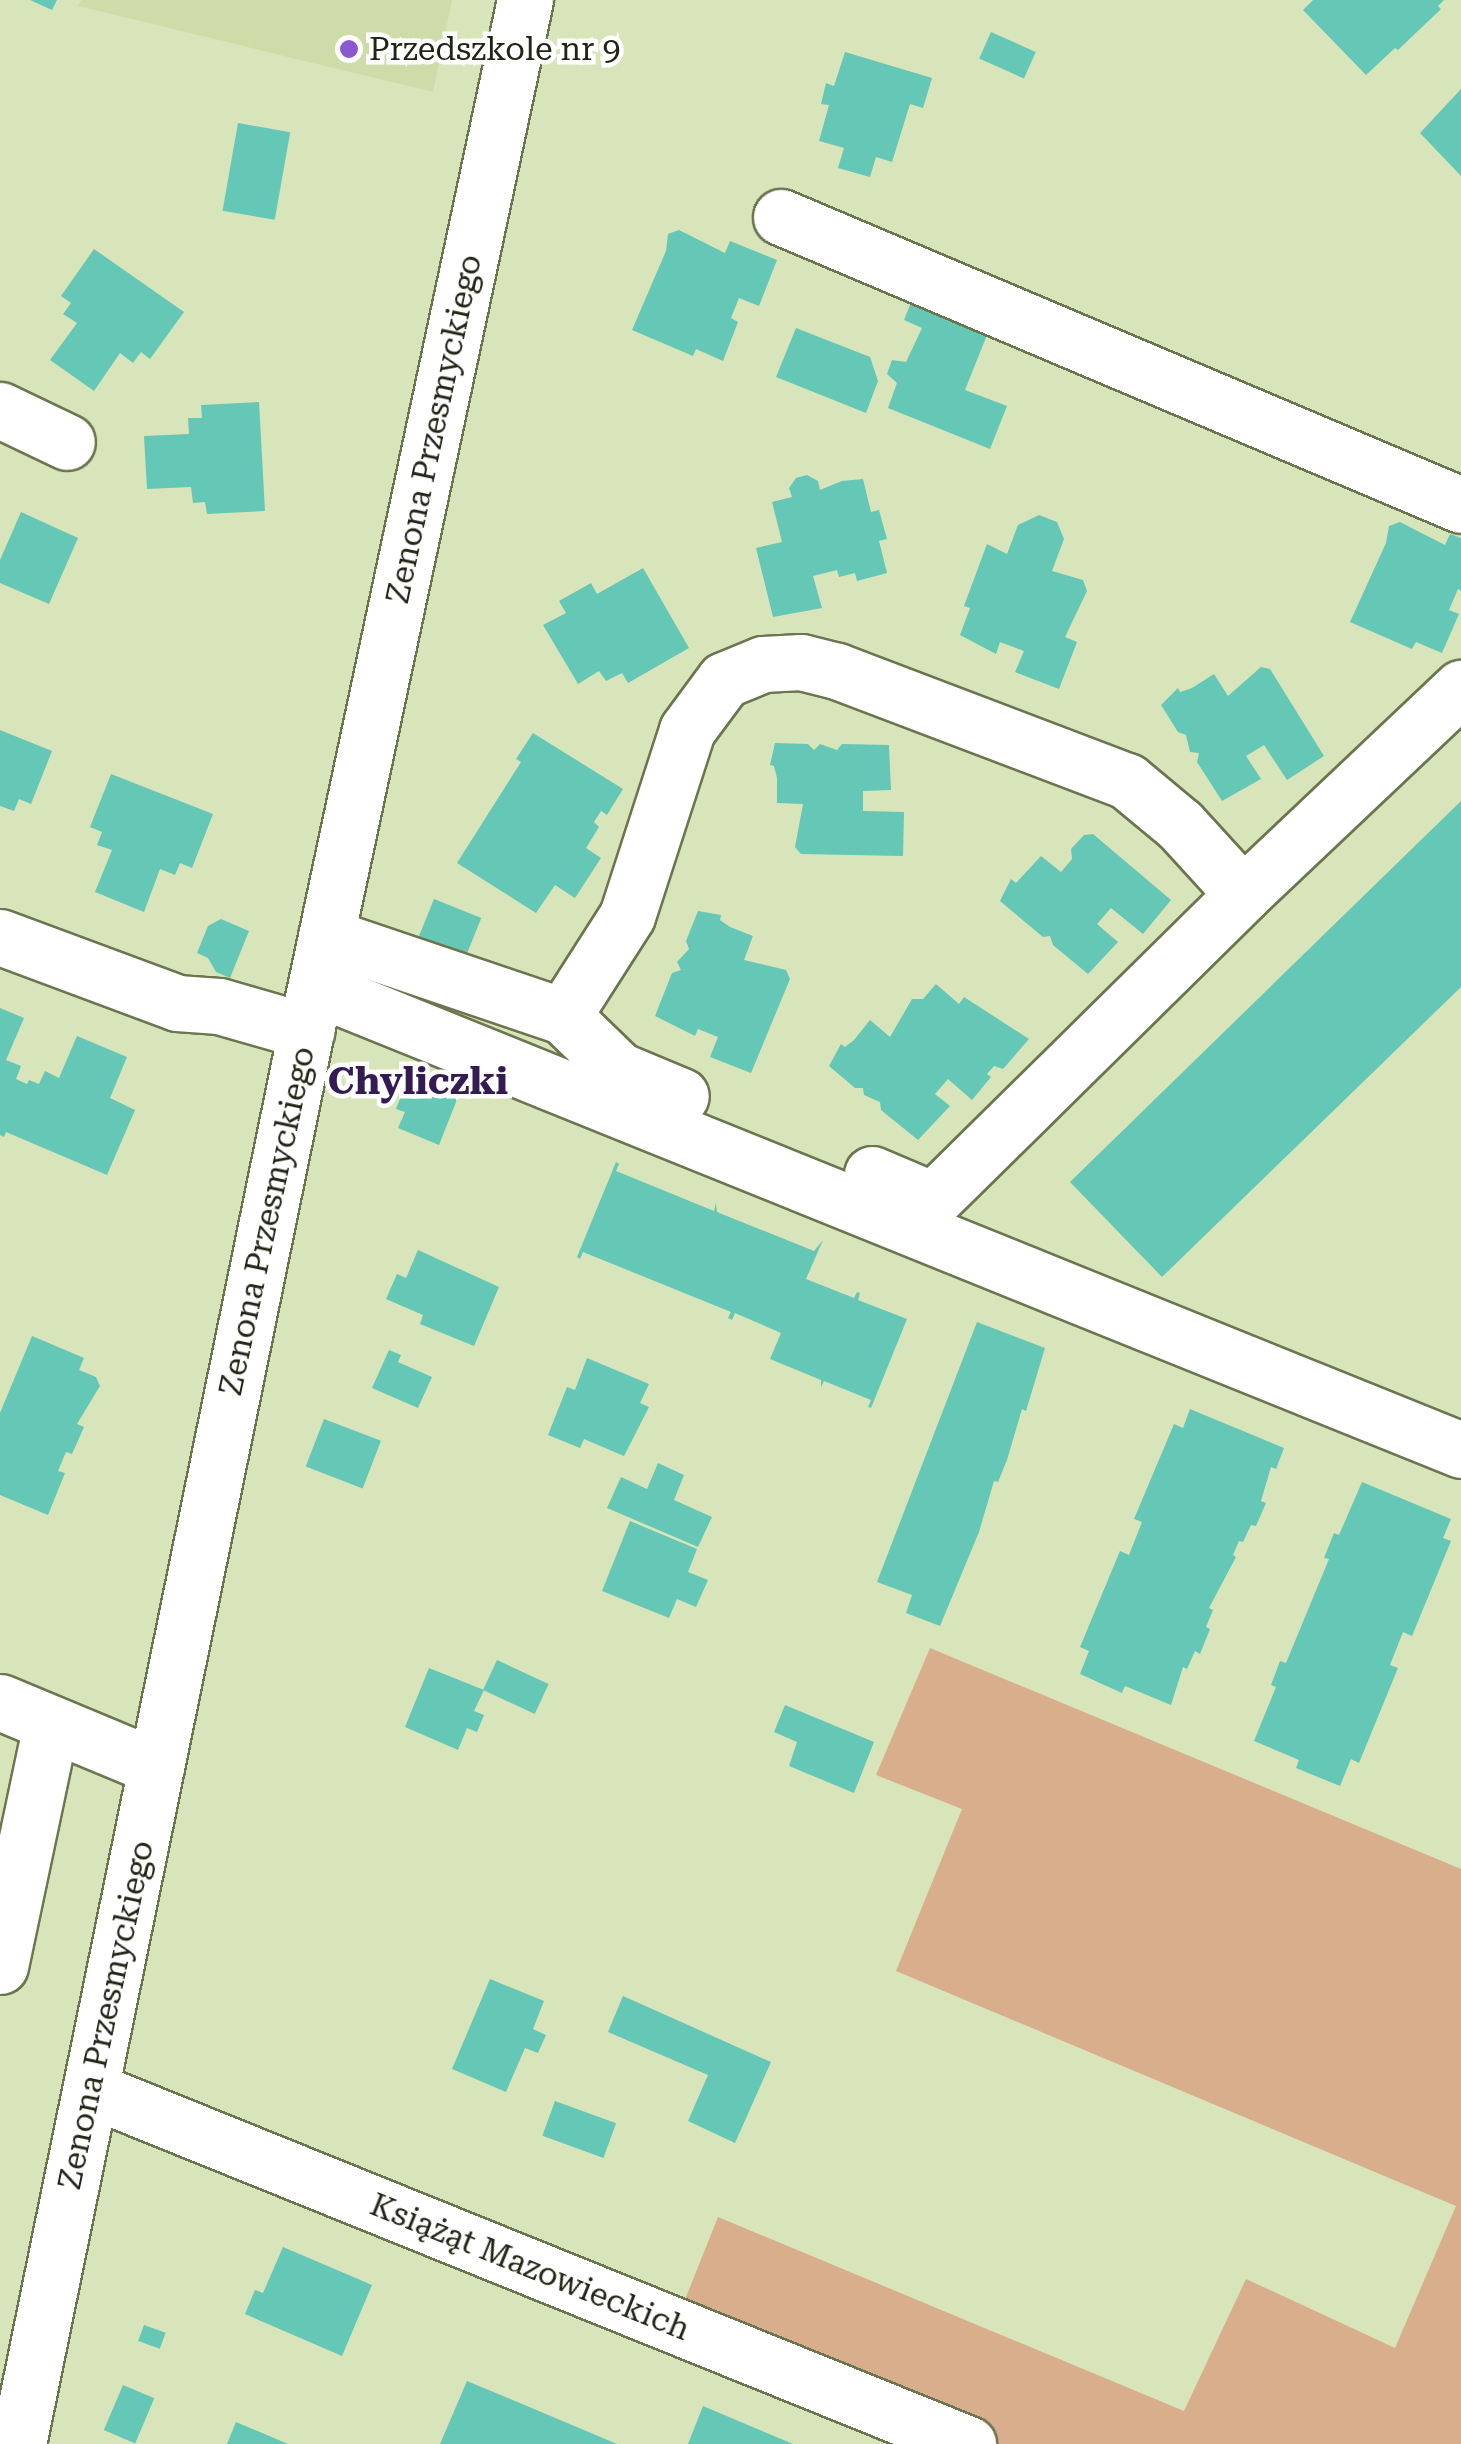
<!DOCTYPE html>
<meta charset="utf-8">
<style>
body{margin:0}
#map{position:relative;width:1461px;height:2444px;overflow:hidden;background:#d8e4ba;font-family:"Roboto Serif",serif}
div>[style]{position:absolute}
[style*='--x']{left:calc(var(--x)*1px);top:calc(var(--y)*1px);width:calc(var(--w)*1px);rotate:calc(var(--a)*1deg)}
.built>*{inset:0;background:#cedcaa}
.green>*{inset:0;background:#d8ae8c}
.building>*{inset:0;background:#65c7b6;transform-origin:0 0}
.roads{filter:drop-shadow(2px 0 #6b754f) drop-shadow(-2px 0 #6b754f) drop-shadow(0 2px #6b754f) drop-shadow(0 -2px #6b754f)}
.minor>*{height:55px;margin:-27.5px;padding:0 27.5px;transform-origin:27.5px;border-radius:27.5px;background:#fff}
.dots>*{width:28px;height:28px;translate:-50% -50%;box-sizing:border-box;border:5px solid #fff;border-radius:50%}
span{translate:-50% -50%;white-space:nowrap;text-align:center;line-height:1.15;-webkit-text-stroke:9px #fff;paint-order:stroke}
.poi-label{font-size:32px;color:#202515}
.left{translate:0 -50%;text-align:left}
.street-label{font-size:32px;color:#202515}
.quarter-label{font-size:38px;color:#341b54;font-weight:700}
</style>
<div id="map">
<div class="built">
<div style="clip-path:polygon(82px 0,452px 0,433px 92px,78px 6px)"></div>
</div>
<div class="green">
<div style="clip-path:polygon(930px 1648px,1461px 1869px,1461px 2444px,999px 2444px,680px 2312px,718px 2217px,1184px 2411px,1246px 2279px,1395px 2348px,1456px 2206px,896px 1971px,962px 1809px,876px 1775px)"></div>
</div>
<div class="building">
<div style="clip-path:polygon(30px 0,57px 0,52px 10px)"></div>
<div style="clip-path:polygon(1313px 0,1444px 0,1438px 6px,1441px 9px,1398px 50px,1395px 48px,1366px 75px,1303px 10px)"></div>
<div style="left:991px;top:32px;width:49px;height:29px;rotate:24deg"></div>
<div style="clip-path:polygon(845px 52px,932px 78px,923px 108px,910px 104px,892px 162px,876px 157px,870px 177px,838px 168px,844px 148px,819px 141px,829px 105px,821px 104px,826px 83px,834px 86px)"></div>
<div style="clip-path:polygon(1461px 89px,1461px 176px,1420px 133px)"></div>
<div style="left:238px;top:123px;width:53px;height:89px;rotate:10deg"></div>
<div style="clip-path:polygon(679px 230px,725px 253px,730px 241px,777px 260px,759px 306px,739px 298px,731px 318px,738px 322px,723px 361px,696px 349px,693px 356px,632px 330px,666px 251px,668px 234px)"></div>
<div style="clip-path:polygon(94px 249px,184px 312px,150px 359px,141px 352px,133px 363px,120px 353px,94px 391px,50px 360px,77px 323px,63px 314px,71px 303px,61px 296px)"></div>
<div style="clip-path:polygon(916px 290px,993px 320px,965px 390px,1007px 406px,990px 449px,888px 408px,897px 383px,887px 374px,892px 360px,906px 362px,922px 328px,904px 320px)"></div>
<div style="clip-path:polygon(796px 328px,870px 357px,878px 381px,866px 413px,776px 377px)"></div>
<div style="clip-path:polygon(259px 402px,265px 511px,207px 514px,205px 502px,193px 503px,191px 487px,147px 489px,144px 436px,189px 434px,188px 418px,202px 418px,201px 405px)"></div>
<div style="clip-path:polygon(807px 475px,818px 481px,820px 490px,842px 481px,863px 479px,871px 512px,879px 510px,887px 539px,879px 541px,887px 573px,857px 581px,855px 573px,839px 577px,837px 570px,813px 576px,822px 608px,773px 617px,756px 548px,782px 542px,772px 502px,792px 497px,789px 488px,796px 478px)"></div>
<div style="clip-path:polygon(21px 512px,78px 538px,49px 604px,0 583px,0 560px)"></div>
<div style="clip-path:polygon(1039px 515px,1057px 522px,1064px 539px,1052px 571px,1083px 580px,1087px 591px,1065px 637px,1077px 642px,1059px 689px,1015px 672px,1024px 651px,1000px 642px,996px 654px,960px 635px,970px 608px,964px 606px,987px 544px,1007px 554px,1018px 525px)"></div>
<div style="clip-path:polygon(1400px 522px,1445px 545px,1450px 534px,1461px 538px,1461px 591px,1458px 589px,1449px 610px,1459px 614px,1442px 653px,1416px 642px,1412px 649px,1350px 622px,1386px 543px,1389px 526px)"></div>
<div style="clip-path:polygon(643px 568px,689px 648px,628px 683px,622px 673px,606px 681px,599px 671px,578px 684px,543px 625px,566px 613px,559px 601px,591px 583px,597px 594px)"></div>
<div style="clip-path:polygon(1261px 667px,1270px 669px,1324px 756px,1287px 780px,1264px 745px,1246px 756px,1261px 779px,1222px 801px,1197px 762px,1199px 753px,1190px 752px,1186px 735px,1178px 732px,1161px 705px,1178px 688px,1180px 692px,1192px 688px,1214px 674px,1228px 696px)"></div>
<div style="clip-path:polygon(0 730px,52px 751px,31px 804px,19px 799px,14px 811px,0 806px)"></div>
<div style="clip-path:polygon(533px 733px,623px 789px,607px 815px,601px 811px,594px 822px,599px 827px,586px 848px,601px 858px,575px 898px,555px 885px,536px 913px,457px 863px,521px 762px,516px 759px)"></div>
<div style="clip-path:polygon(775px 743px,808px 744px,814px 750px,820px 744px,837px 750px,842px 744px,889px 745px,891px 790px,863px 791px,863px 811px,904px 812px,903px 856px,801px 854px,795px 847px,803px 804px,777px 803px,777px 778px,774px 766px,770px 765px)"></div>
<div style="clip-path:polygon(111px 774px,213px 814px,192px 868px,180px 863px,175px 875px,160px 869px,144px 912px,95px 892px,112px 850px,97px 845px,102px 832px,90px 827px)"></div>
<div style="clip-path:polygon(1461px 801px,1461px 987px,1162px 1277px,1070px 1182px)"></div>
<div style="clip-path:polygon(1093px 834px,1171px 900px,1143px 934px,1111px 908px,1097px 924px,1118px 942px,1088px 974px,1053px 945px,1050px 936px,1043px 937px,1000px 901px,1011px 879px,1016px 883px,1041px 856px,1061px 872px,1072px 859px,1071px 849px,1084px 835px)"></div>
<div style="left:434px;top:899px;width:51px;height:50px;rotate:22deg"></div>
<div style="clip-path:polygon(698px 911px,721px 915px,720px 920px,730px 927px,753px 936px,744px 960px,786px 970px,790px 979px,751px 1073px,710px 1057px,718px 1037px,698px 1029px,695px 1036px,655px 1016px,672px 973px,681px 970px,677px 962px,689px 949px,686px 941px)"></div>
<div style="clip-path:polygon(221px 919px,249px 931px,230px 978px,216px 972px,208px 958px,197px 953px,208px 926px)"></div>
<div style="clip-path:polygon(936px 984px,959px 1004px,964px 997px,1029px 1039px,1003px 1069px,994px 1066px,987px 1074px,991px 1077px,972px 1100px,948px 1079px,935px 1094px,950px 1106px,918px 1140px,881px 1110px,880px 1102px,864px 1095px,863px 1088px,855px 1088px,829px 1066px,841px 1044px,845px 1047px,854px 1040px,870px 1020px,890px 1037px,912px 999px,923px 999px)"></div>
<div style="clip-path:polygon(0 1008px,24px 1018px,6px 1060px,21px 1066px,16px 1079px,27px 1084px,29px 1080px,39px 1084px,45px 1071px,59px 1078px,77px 1036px,127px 1057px,110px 1098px,135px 1110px,107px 1175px,6px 1132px,4px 1137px,0 1135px)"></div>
<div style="clip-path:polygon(412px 1068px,462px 1087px,439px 1145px,398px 1128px,405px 1112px,396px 1109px)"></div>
<div style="clip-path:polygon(616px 1162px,619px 1164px,616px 1171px,714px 1211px,716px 1203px,717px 1212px,814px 1251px,823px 1240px,806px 1279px,854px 1298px,857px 1292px,860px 1293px,858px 1300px,907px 1319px,871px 1408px,868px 1407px,871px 1400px,824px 1381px,821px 1387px,821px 1380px,770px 1359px,781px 1333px,735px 1313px,732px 1320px,728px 1318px,731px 1312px,583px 1252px,580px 1259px,577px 1257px)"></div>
<div style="clip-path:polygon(418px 1250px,499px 1287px,474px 1346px,420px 1324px,423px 1315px,386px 1299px,397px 1274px,406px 1278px)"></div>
<div style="clip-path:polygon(977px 1322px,1045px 1348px,1026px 1411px,1022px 1409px,1007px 1460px,998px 1482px,994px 1481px,979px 1532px,940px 1626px,906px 1613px,912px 1595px,877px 1582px)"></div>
<div style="clip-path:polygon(32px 1336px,84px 1358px,79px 1370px,96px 1377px,100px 1386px,77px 1424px,84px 1427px,72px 1454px,66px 1452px,58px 1471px,65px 1473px,48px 1515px,0 1495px,0 1413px)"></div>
<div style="clip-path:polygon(389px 1350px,401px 1355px,398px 1362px,432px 1377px,418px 1408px,372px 1388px)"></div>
<div style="clip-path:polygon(587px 1358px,649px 1384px,640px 1403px,649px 1407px,624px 1456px,584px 1439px,580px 1448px,548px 1435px,567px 1387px,575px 1390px)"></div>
<div style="clip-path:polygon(1190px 1409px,1284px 1448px,1276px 1469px,1271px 1467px,1261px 1501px,1266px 1503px,1256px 1526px,1251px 1525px,1243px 1542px,1239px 1541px,1233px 1555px,1236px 1557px,1209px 1608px,1213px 1610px,1206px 1627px,1210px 1629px,1200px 1654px,1195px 1651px,1187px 1669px,1183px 1667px,1171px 1705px,1125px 1686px,1122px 1693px,1080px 1674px,1089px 1651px,1080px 1647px,1120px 1551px,1129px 1555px,1142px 1522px,1134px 1519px,1174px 1424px,1183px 1428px)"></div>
<div style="left:324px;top:1419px;width:61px;height:51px;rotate:21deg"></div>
<div style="clip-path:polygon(658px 1463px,684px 1475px,674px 1500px,712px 1517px,698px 1547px,607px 1508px,621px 1477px,647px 1489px)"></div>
<div style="clip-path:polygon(1362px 1482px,1451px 1519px,1443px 1538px,1451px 1541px,1412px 1636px,1403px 1632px,1390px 1665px,1398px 1668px,1359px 1763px,1351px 1759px,1340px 1786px,1296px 1768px,1299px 1760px,1254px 1741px,1276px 1687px,1271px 1685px,1280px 1661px,1286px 1663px,1329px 1559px,1324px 1558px,1334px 1533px,1339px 1535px)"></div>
<div style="clip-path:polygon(630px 1521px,697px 1549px,688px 1572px,708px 1580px,696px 1607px,677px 1599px,669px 1618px,602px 1591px)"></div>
<div style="left:497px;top:1660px;width:57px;height:33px;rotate:25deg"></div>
<div style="clip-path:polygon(429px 1668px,484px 1690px,474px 1711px,484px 1715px,477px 1732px,467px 1728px,458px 1750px,405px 1727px)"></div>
<div style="clip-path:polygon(785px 1705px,874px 1742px,854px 1793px,789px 1766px,797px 1742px,774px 1732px)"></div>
<div style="clip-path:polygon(490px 1979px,544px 2001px,533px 2029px,546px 2035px,538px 2053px,525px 2048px,506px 2092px,452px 2069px)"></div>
<div style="clip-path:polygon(623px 1996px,771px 2062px,735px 2143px,688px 2121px,708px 2075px,608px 2032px)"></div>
<div style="left:555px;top:2101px;width:65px;height:37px;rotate:20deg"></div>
<div style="clip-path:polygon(283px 2247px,372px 2285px,342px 2356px,245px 2314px,255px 2290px,263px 2293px)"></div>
<div style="left:144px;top:2325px;width:23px;height:17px;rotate:20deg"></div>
<div style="clip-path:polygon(467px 2381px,503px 2396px,617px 2444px,440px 2444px)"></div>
<div style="left:123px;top:2385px;width:34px;height:49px;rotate:23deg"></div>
<div style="clip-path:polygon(703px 2406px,755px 2428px,793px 2444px,688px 2444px)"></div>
<div style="clip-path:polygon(236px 2422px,288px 2444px,227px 2444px)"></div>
</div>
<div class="roads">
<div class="minor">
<div style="--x:781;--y:217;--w:738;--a:22.95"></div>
<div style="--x:0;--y:410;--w:74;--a:25.5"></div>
<div style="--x:326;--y:936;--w:250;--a:18.7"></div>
<div style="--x:563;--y:1016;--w:119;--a:-57.4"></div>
<div style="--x:627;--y:916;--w:195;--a:-72.1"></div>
<div style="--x:687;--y:730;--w:62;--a:-53.5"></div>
<div style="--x:724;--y:680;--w:42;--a:-22.3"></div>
<div style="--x:763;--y:664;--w:38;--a:-3"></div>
<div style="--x:801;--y:662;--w:37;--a:14"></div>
<div style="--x:837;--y:671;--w:310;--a:20.8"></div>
<div style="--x:1127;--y:781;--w:69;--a:39.7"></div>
<div style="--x:1180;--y:825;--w:93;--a:47.6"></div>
<div style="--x:0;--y:937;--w:189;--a:20.4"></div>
<div style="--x:177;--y:1003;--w:42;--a:4.1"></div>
<div style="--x:219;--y:1006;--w:91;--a:16"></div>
<div style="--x:317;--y:988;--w:1234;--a:21.99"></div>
<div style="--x:563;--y:1016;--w:78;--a:44"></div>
<div style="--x:619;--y:1070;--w:67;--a:22.8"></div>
<div style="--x:872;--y:1174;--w:66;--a:23.1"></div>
<div style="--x:933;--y:1200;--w:436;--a:-44.6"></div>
<div style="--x:1243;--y:894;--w:300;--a:-43.4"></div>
<div style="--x:0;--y:1702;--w:169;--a:22.6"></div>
<div style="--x:0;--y:1966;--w:247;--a:-78.1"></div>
<div style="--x:92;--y:2090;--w:945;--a:22"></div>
<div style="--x:18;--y:2444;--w:1442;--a:-78.48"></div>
<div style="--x:306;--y:1031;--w:1054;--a:-78.01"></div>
</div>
</div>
<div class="dots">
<div style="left:349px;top:49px;background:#8b58d0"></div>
</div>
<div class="poi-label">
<span class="left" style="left:369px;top:49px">Przedszkole nr 9</span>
</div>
<div class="street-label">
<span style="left:434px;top:429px;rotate:-78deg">Zenona Przesmyckiego</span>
<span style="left:267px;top:1221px;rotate:-78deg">Zenona Przesmyckiego</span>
<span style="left:106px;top:2015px;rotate:-78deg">Zenona Przesmyckiego</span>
<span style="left:530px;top:2267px;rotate:22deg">Książąt Mazowieckich</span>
</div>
<div class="quarter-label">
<span style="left:418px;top:1082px">Chyliczki</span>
</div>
</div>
